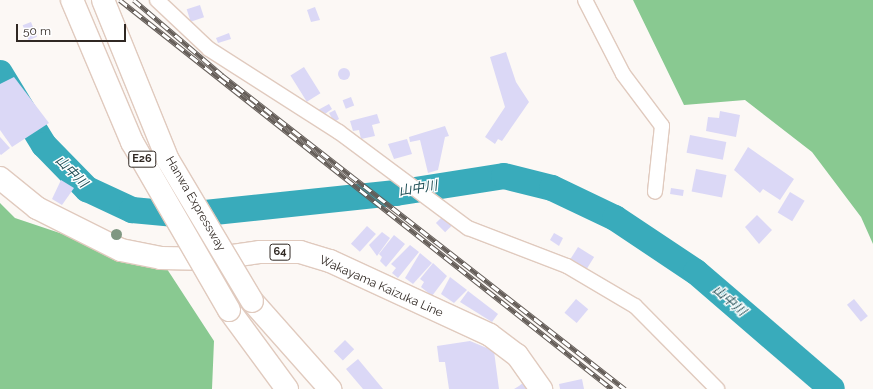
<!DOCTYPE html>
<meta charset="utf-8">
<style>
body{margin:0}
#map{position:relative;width:873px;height:389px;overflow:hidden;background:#fcf8f5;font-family:Raleway,"Noto Sans JP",sans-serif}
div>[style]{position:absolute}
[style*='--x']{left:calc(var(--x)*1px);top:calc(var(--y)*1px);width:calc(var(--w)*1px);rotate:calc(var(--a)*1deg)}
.forest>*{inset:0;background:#89c991}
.river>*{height:26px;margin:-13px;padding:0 13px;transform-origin:13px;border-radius:13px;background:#39abbb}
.building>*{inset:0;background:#dbd8f6;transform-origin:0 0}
.round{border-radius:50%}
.roads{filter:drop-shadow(1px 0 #e0cabe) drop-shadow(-1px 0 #e0cabe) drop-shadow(0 1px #e0cabe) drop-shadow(0 -1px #e0cabe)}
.minor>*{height:14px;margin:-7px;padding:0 7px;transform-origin:7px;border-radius:7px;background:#fff}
.primary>*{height:22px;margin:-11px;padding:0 11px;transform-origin:11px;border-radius:11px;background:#fff}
.motorway>*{height:22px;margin:-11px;padding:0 11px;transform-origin:11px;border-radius:11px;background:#fff}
.rail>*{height:4.5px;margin-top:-2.25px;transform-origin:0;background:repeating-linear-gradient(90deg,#fff 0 9px,#655e59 0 18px);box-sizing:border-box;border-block:1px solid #655e59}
.bridges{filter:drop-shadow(1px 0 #e0cabe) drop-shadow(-1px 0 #e0cabe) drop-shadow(0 1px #e0cabe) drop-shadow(0 -1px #e0cabe)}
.motorway-bridge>*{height:22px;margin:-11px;padding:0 11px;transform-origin:11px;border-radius:11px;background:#fff}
.trees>*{width:11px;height:11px;margin:-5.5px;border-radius:50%;background:#7f9782}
span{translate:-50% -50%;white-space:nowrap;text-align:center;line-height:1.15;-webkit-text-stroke:3px #fff;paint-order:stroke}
.shield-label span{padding:1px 3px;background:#fff;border:1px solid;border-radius:3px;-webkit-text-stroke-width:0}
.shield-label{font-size:11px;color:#302823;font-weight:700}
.street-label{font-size:12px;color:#302823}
.water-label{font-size:13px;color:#1e4e55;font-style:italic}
.scale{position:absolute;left:16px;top:24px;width:110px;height:18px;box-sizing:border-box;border:2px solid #302823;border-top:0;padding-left:5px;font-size:12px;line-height:14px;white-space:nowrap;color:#302823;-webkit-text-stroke:3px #fff;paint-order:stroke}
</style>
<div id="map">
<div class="forest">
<div style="clip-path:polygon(633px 0,873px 0,873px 244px,861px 217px,812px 152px,745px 100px,684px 105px)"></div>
<div style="clip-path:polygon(0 203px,15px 218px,167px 269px,214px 341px,212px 389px,0 389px)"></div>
</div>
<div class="river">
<div style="--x:0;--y:73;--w:84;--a:58.6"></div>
<div style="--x:44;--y:145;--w:62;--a:45.7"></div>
<div style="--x:87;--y:189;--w:50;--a:25"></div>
<div style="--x:132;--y:210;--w:54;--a:5.3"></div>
<div style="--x:186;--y:215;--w:211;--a:-6"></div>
<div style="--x:396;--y:193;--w:109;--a:-8.9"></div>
<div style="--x:504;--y:176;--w:49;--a:14"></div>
<div style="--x:552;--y:188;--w:70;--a:25.5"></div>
<div style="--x:615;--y:218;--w:97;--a:33.7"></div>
<div style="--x:696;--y:272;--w:179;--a:40.7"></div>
</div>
<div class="building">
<div style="left:200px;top:5px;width:13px;height:14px;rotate:72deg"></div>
<div style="clip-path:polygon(315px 7px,320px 20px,311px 22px,307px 10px)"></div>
<div style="left:31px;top:22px;width:16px;height:9px;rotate:68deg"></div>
<div style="clip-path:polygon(229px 33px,231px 39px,218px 43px,216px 38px)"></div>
<div style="clip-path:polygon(506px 52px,516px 82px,529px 102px,502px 141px,498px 139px,495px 144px,485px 137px,505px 107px,490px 57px)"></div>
<div style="left:304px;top:67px;width:31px;height:16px;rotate:58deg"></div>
<div class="round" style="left:338px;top:68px;width:12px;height:12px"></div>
<div style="clip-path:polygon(14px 77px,49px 123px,12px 147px,0 130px,0 84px)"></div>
<div style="left:351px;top:97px;width:9px;height:9px;rotate:69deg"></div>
<div style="clip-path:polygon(329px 104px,332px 109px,322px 116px,318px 110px)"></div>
<div style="clip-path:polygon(335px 110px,339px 119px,334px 122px,329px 113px)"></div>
<div style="clip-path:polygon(720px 111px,740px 115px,736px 137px,706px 131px,708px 117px,719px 118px)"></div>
<div style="clip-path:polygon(377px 114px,380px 123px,372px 125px,375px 136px,361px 139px,359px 130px,353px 131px,350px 121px)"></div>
<div style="clip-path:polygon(445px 126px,449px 136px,445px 137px,438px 170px,428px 173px,420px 140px,410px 142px,409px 137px)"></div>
<div style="left:690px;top:135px;width:37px;height:18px;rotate:11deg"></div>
<div style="clip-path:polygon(0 137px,10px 148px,1px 155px,0 154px)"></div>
<div style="clip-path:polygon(407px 139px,412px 154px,394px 159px,388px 144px)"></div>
<div style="clip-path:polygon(748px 147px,794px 179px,780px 200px,763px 189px,760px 193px,734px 170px)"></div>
<div style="left:696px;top:169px;width:31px;height:23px;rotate:11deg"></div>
<div style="clip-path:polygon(61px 180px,74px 188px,62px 205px,52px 199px)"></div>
<div style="left:671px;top:188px;width:13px;height:6px;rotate:9deg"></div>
<div style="left:790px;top:192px;width:17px;height:24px;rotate:31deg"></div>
<div style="clip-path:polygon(757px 215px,772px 230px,759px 244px,745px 227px)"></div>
<div style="left:443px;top:216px;width:13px;height:10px;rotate:45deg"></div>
<div style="left:367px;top:226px;width:12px;height:24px;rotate:42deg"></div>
<div style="clip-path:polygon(382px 232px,390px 238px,377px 256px,369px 245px)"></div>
<div style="clip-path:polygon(554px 233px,563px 238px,559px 246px,550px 240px)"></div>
<div style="clip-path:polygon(394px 235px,405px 244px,386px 267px,380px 261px,382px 257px,379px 254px)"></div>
<div style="clip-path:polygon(410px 245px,419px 252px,398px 278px,392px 273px,396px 268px,391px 264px)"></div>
<div style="left:578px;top:247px;width:19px;height:14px;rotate:32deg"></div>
<div style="clip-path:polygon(420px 253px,432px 263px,413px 284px,405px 278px)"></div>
<div style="clip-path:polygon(433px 263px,447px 276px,432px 296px,421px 287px,424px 282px,420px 279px)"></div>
<div style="clip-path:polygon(450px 277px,467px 290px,454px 303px,441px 294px)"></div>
<div style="clip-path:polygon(468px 291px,498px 314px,492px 322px,460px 302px)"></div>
<div style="left:576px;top:299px;width:16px;height:18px;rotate:40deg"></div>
<div style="left:854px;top:299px;width:22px;height:9px;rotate:51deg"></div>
<div style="left:345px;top:340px;width:13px;height:16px;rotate:45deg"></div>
<div style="clip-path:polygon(470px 341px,494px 351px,499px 389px,449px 389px,445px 362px,439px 362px,437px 346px)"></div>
<div style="clip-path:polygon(358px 359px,383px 389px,363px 389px,346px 369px)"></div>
<div style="clip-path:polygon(582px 379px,584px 389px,560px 389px,559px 384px)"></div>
<div style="clip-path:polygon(524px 382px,527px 389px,514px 389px,519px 386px)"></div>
</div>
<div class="roads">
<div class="minor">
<div style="--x:157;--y:0;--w:71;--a:43.3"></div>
<div style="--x:209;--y:49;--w:154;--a:32.6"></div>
<div style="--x:339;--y:132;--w:161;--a:36.7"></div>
<div style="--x:468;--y:228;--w:106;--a:21"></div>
<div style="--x:567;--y:266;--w:79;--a:30.5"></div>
<div style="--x:635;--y:306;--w:117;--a:45.3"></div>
<div style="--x:585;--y:0;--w:83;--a:62.8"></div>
<div style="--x:623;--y:74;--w:65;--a:53.1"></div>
<div style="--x:662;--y:126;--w:66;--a:96.1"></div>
</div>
<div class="primary">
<div style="--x:0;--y:178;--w:48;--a:39"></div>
<div style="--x:37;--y:208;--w:94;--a:26.6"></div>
<div style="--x:121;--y:250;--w:41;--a:11.3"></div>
<div style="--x:161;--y:258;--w:51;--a:1.1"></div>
<div style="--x:212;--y:259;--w:49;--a:-8.3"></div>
<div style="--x:260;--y:252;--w:40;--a:0"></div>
<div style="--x:300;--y:252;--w:31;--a:17"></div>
<div style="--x:330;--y:261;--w:176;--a:24.8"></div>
<div style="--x:490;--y:335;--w:34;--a:37"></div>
<div style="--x:517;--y:355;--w:42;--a:54.8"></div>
</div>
<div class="motorway">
<div style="--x:252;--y:301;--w:118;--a:48.4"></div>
<div style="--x:229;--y:310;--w:98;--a:53.7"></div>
</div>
</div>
<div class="rail">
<div style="--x:120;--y:0;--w:627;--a:38.33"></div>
<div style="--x:134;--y:0;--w:116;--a:40.4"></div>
<div style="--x:222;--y:75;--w:511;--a:37.92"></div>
</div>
<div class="bridges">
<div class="motorway-bridge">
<div style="--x:72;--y:0;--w:154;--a:67.1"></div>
<div style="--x:132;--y:142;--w:194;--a:60"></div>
<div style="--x:103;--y:0;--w:173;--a:67.9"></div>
<div style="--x:168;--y:160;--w:164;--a:59.2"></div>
</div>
</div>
<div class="trees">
<div style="left:116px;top:234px"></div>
</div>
<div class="shield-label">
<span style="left:142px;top:159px">E26</span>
<span style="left:280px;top:252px">64</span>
</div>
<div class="street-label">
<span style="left:195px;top:204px;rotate:60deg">Hanwa Expressway</span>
<span style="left:381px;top:287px;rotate:24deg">Wakayama Kaizuka Line</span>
</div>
<div class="water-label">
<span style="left:71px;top:172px;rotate:45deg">山中川</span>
<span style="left:418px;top:189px;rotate:-9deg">山中川</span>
<span style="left:729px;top:301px;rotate:41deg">山中川</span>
</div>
<div class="scale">50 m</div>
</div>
